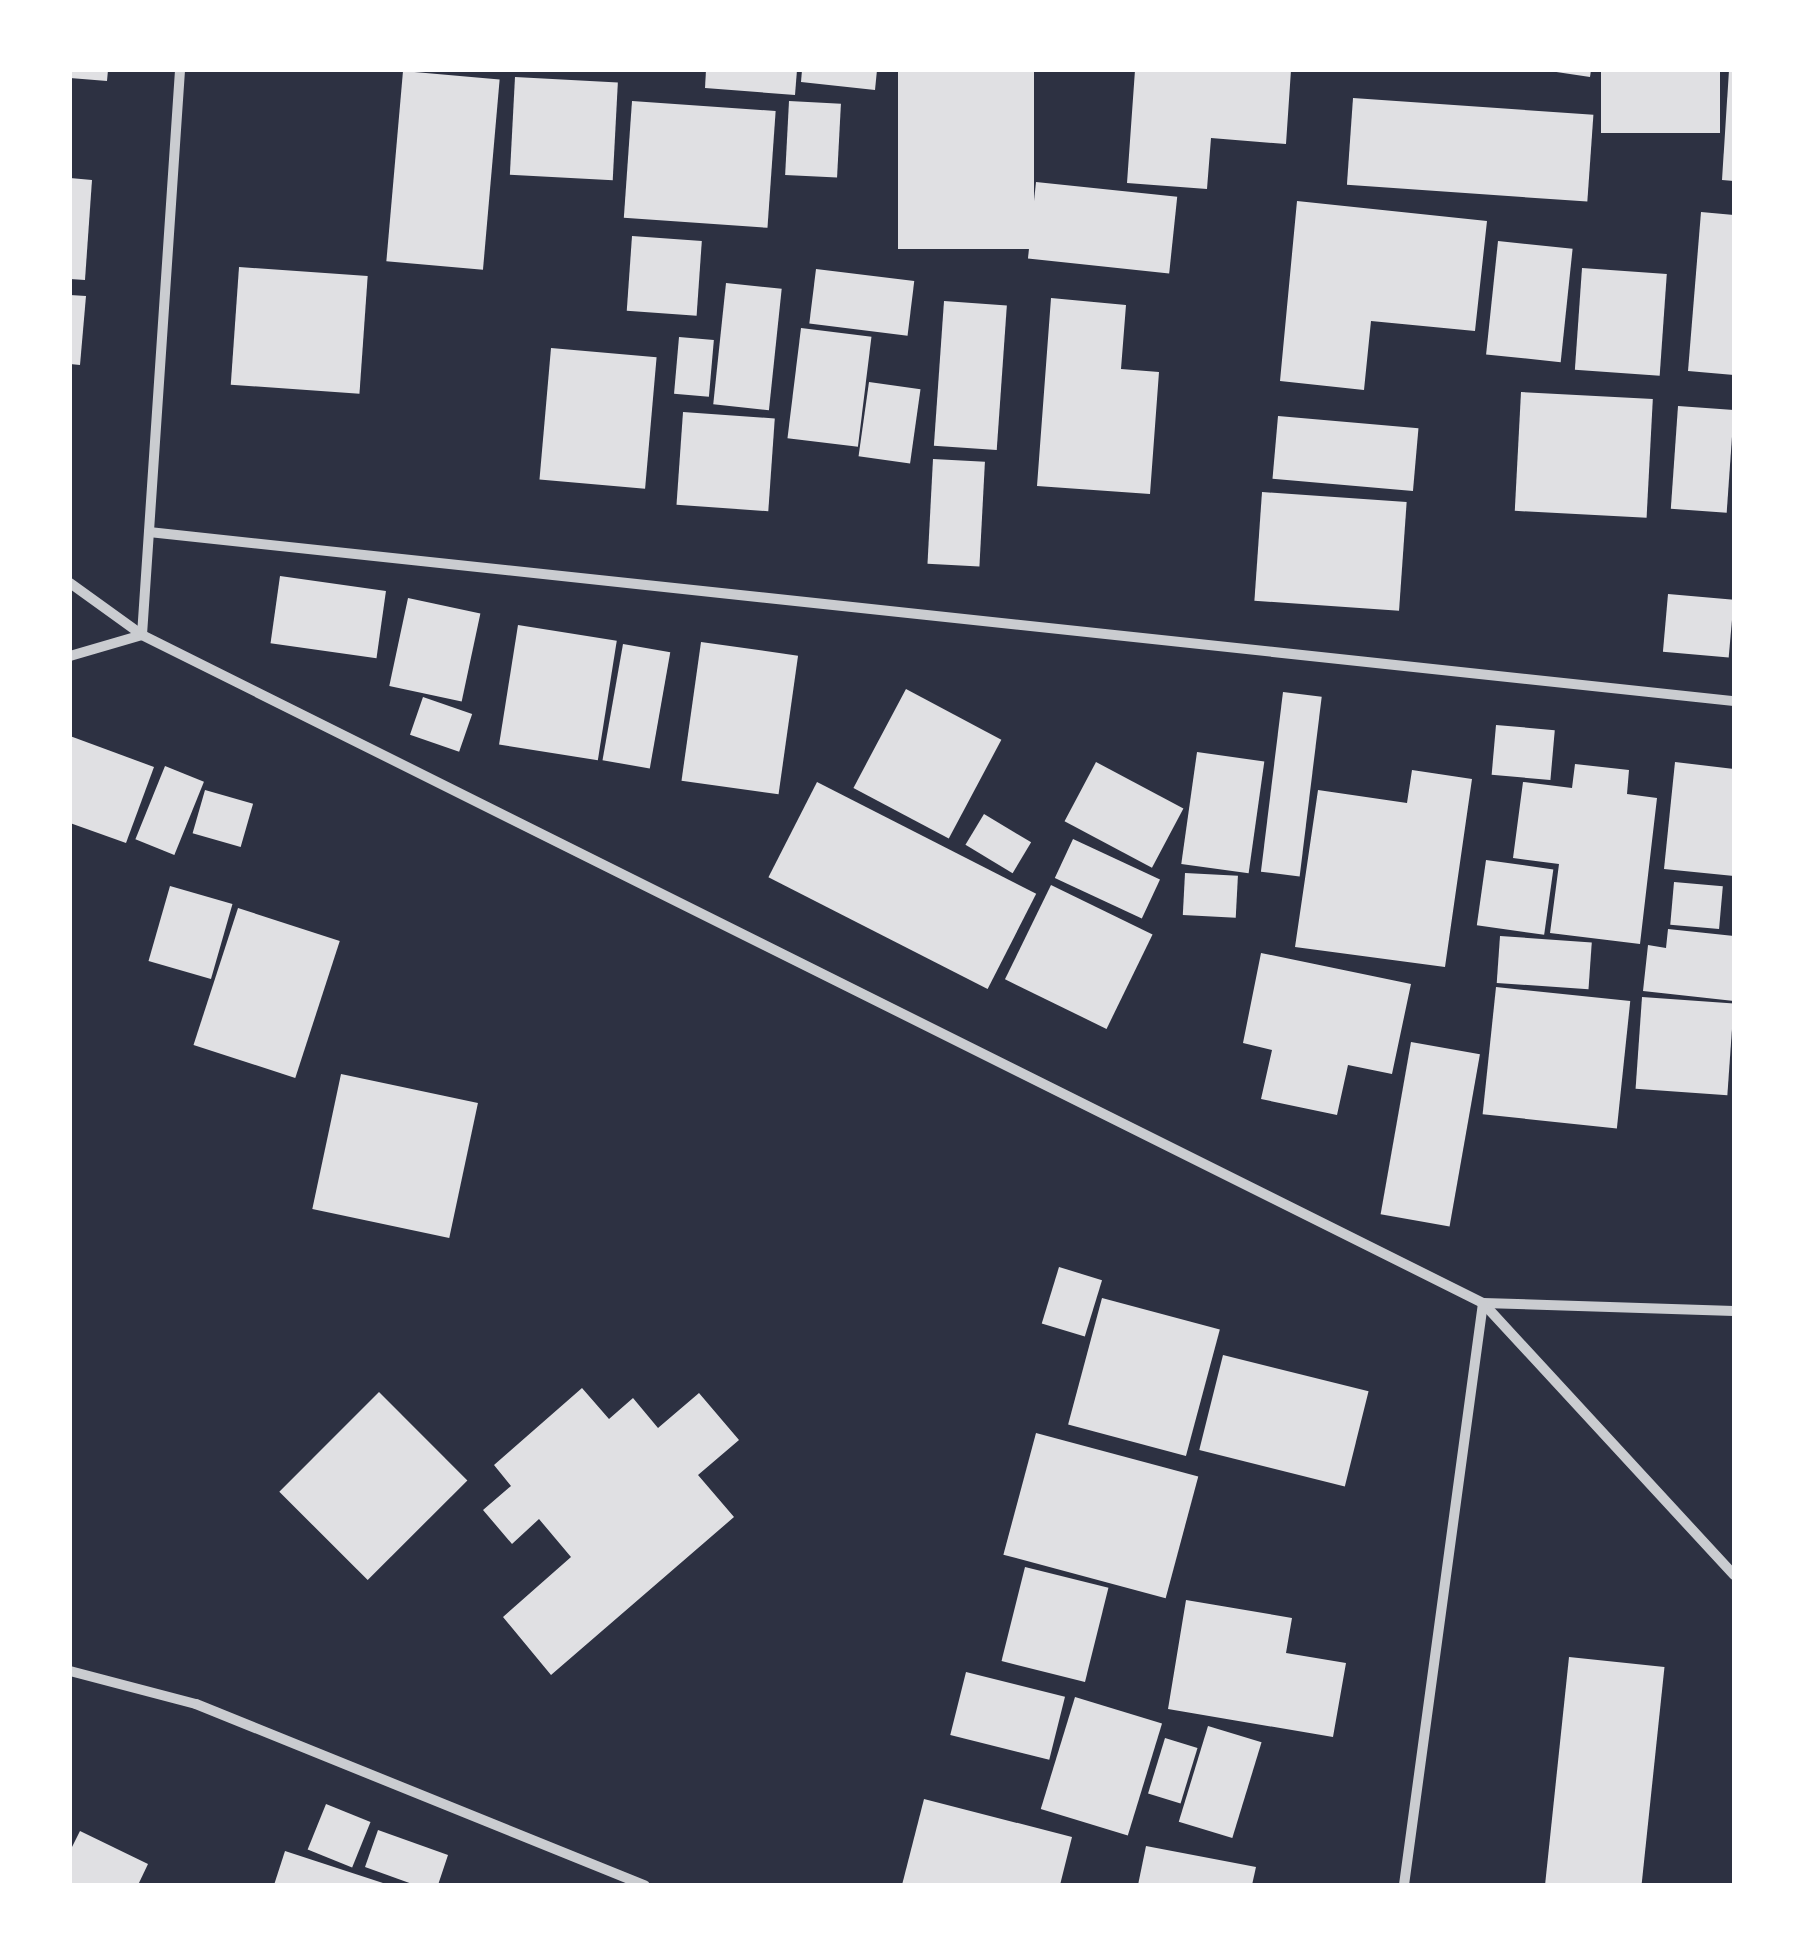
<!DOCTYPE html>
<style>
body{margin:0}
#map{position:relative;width:1804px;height:1955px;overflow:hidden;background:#2d3142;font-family:Georgia,serif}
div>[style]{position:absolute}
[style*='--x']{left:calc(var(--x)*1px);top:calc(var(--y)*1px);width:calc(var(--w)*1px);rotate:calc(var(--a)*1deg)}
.building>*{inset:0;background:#e0e0e3;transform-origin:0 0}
.minor>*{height:10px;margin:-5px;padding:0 5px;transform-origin:5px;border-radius:5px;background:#caccd0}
span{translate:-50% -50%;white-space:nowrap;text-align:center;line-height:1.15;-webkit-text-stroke:10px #fff;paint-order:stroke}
.frame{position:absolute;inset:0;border:72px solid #fff;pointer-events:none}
</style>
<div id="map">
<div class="building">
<div style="clip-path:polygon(70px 70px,108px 70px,107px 81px,70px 78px)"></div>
<div style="clip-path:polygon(706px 70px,797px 70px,795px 95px,705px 88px)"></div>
<div style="clip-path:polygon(802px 70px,877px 70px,875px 90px,801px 82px)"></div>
<div style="left:898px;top:70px;width:136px;height:179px"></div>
<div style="clip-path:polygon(1135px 70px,1291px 70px,1286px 144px,1211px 138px,1207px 189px,1127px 183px)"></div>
<div style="clip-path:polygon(1543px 70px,1591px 70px,1590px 77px)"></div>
<div style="left:1601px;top:70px;width:119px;height:63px"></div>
<div style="clip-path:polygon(1729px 70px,1734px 70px,1734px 181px,1722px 180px)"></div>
<div style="left:403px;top:71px;width:97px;height:191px;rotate:5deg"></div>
<div style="left:515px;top:77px;width:103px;height:98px;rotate:3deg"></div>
<div style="left:1353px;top:98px;width:241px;height:87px;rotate:4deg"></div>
<div style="left:632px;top:101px;width:144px;height:117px;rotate:4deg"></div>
<div style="left:789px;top:101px;width:52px;height:74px;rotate:3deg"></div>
<div style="clip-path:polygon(70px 178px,92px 180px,85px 280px,70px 279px)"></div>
<div style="left:1036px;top:182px;width:142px;height:77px;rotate:6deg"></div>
<div style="clip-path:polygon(1297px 201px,1487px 221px,1475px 331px,1371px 321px,1364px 390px,1280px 381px)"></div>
<div style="clip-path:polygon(1701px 212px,1734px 215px,1734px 375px,1688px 371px)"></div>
<div style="left:632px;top:236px;width:70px;height:75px;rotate:4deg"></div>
<div style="left:1498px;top:241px;width:75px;height:114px;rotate:6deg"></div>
<div style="left:239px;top:267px;width:129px;height:118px;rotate:4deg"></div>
<div style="left:1582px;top:268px;width:85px;height:102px;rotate:4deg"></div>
<div style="left:816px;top:269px;width:99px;height:55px;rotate:7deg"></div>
<div style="left:726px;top:283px;width:56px;height:122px;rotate:6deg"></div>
<div style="clip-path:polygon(70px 295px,86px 296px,80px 365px,70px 364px)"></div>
<div style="clip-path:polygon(1051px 298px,1126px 305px,1121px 369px,1159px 372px,1150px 494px,1037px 486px)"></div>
<div style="left:944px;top:301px;width:63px;height:145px;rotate:4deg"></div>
<div style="left:801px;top:328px;width:71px;height:111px;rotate:7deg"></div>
<div style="left:679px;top:337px;width:35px;height:57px;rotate:5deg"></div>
<div style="left:551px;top:348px;width:106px;height:132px;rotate:5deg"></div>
<div style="left:869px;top:382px;width:52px;height:75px;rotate:8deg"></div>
<div style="left:1521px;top:392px;width:132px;height:119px;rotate:3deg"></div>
<div style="left:1678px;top:406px;width:56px;height:103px;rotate:4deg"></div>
<div style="left:683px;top:412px;width:92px;height:93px;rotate:4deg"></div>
<div style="left:1278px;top:416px;width:141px;height:63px;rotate:5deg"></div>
<div style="left:933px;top:459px;width:52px;height:105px;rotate:3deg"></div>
<div style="left:1262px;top:492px;width:145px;height:109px;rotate:4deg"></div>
<div style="left:280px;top:576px;width:107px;height:68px;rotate:8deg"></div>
<div style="left:1668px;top:594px;width:66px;height:58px;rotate:5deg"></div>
<div style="left:408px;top:598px;width:74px;height:90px;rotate:12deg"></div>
<div style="left:518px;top:625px;width:100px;height:121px;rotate:9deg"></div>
<div style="left:701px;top:642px;width:98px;height:140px;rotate:8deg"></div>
<div style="left:623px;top:644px;width:48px;height:118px;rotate:10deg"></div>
<div style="left:906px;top:689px;width:108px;height:112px;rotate:28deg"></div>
<div style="left:1283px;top:692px;width:39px;height:181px;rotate:7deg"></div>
<div style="left:423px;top:697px;width:52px;height:40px;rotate:19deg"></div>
<div style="left:1496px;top:725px;width:59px;height:50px;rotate:5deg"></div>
<div style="clip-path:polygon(70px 736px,154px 767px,126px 843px,70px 823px)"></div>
<div style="left:1197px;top:752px;width:68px;height:113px;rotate:8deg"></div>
<div style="left:1096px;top:762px;width:99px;height:67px;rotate:28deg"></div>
<div style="clip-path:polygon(1675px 762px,1734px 769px,1734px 876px,1664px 869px)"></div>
<div style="clip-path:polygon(1575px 764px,1629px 770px,1627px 794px,1657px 798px,1640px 944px,1550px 933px,1559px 864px,1513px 858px,1523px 782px,1572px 788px)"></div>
<div style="left:165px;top:766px;width:42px;height:79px;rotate:22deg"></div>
<div style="clip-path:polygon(1412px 770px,1472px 779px,1445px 967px,1295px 947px,1318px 790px,1407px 803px)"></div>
<div style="left:817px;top:782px;width:246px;height:107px;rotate:27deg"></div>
<div style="left:205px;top:790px;width:50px;height:45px;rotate:16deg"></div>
<div style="left:984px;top:814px;width:55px;height:36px;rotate:31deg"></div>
<div style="left:1073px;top:839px;width:96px;height:43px;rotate:25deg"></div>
<div style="left:1486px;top:860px;width:68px;height:66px;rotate:8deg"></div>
<div style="left:1185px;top:873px;width:53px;height:42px;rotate:3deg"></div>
<div style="left:1674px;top:882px;width:49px;height:43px;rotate:5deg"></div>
<div style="left:1051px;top:885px;width:113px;height:105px;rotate:26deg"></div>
<div style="left:170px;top:886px;width:65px;height:78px;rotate:16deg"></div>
<div style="left:238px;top:908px;width:107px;height:144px;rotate:18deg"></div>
<div style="clip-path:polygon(1668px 929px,1734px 936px,1734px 1001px,1643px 991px,1648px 945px,1666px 948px)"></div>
<div style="left:1500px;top:936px;width:92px;height:47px;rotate:4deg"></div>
<div style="clip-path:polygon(1261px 953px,1411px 984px,1392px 1074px,1348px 1065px,1337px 1115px,1261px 1099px,1272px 1050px,1243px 1043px)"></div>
<div style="left:1496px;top:987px;width:135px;height:128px;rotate:6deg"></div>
<div style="left:1642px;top:997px;width:92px;height:92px;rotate:4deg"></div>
<div style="left:1411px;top:1042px;width:70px;height:175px;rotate:10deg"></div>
<div style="left:341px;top:1074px;width:140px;height:138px;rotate:12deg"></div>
<div style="left:1059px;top:1267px;width:45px;height:59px;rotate:17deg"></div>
<div style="left:1102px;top:1298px;width:122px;height:131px;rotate:15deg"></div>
<div style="left:1223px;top:1355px;width:150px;height:98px;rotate:14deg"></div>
<div style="clip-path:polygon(582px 1388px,609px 1419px,633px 1398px,658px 1428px,699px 1393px,739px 1440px,698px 1475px,734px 1517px,551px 1675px,503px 1617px,571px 1557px,539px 1519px,512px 1544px,483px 1510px,511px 1486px,494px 1465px)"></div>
<div style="left:379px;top:1392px;width:125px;height:141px;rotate:45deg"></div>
<div style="left:1036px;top:1433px;width:168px;height:126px;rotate:15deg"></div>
<div style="left:1025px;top:1567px;width:86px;height:97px;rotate:14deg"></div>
<div style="clip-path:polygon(1186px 1600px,1292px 1618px,1286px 1653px,1346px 1663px,1333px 1737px,1168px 1709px)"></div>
<div style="left:1569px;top:1657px;width:96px;height:229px;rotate:6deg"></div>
<div style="left:966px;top:1672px;width:102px;height:65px;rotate:14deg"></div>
<div style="left:1075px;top:1697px;width:91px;height:117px;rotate:17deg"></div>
<div style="left:1208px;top:1726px;width:56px;height:100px;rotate:17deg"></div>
<div style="left:1165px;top:1738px;width:34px;height:58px;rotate:17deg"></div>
<div style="clip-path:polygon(924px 1799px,1072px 1837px,1060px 1885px,902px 1885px)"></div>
<div style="left:326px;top:1804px;width:48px;height:49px;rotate:22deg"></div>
<div style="clip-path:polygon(378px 1830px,448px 1855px,438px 1885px,415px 1885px,365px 1867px)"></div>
<div style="clip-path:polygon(80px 1831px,148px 1864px,138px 1885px,70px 1885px,70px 1851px)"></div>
<div style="clip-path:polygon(1146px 1846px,1256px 1867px,1252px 1885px,1138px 1885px)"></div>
<div style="clip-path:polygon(285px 1851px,386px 1884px,386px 1885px,274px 1885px)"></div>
</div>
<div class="minor">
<div style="--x:149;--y:532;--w:1594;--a:6.09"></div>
<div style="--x:70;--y:583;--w:89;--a:35.8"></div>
<div style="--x:142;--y:635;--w:1498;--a:26.48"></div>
<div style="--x:1483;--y:1303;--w:370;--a:47.3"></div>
<div style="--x:142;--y:635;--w:566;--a:-86.15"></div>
<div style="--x:70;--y:656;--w:75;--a:-16.3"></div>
<div style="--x:1483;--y:1303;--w:251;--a:1.8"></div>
<div style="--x:70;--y:1671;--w:130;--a:14.7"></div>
<div style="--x:196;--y:1704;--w:484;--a:22"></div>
<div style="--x:1404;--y:1885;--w:587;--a:-82.27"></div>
</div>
<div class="frame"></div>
</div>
